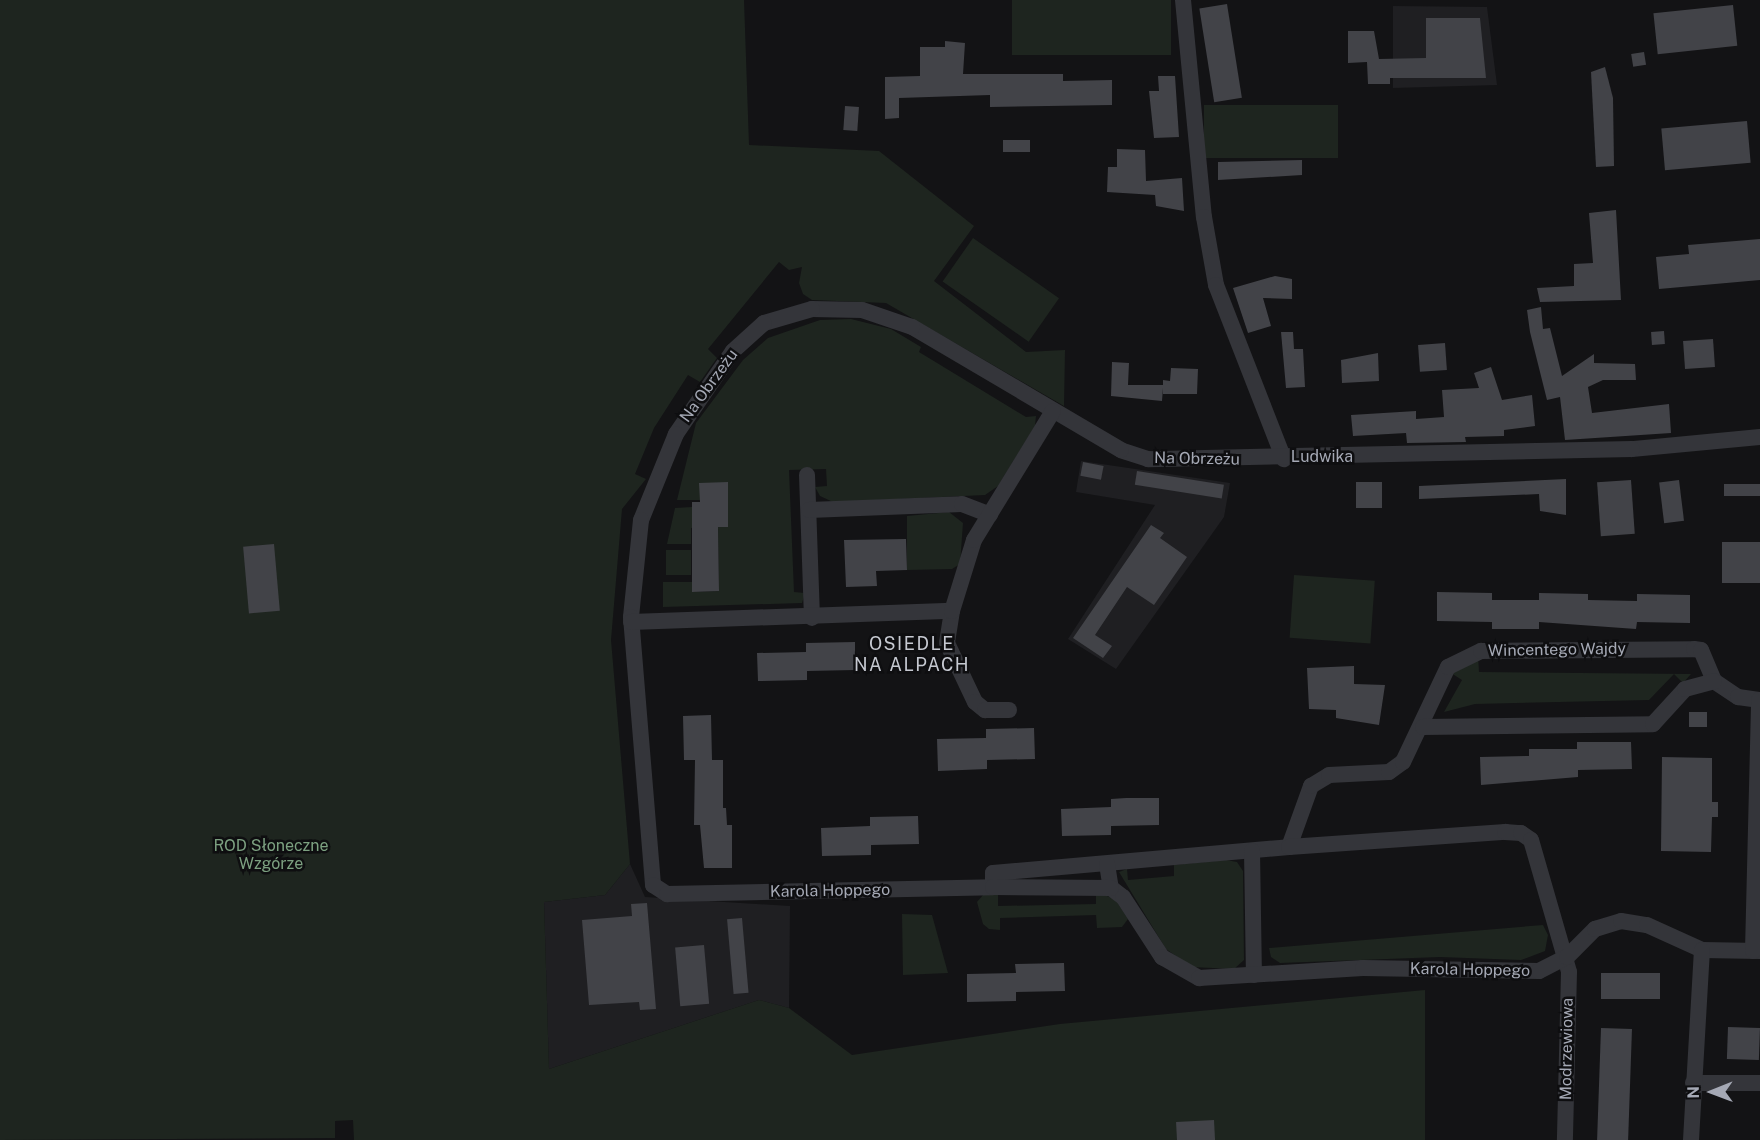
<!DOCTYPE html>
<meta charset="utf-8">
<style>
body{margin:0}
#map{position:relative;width:1760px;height:1140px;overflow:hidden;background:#131315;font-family:"Public Sans",sans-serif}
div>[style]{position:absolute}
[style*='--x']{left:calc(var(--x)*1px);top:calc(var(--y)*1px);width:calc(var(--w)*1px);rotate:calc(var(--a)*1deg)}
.built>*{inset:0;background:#1f1f22}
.green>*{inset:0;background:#1e251f;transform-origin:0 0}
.building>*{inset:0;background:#424348;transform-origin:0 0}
.street>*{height:16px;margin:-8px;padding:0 8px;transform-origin:8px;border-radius:8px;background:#34353a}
span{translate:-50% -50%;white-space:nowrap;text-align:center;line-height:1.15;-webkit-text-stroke:5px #0e0e10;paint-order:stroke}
.street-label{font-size:16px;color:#a5a9b5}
.park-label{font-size:16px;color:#7ca080}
.neighbourhood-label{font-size:18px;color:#c6c9d1;letter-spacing:1.5px}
.north{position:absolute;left:1682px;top:1062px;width:60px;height:60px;-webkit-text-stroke:4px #0e0e10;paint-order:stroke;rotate:269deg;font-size:16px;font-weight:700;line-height:24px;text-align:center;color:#a5a9b5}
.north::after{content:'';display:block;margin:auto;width:21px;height:27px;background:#a5a9b5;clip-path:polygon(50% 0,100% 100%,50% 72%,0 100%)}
</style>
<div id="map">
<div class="built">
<div style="clip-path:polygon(1393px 6px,1487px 7px,1497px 85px,1393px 88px)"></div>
<div style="clip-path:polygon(1081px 461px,1230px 483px,1224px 517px,1116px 669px,1068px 639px,1155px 505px,1076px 492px)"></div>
<div style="clip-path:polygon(630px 864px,645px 897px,790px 906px,789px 1008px,759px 1000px,549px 1069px,544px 902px,605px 895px)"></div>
</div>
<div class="green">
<div style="clip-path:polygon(0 0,744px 0,749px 145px,879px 151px,974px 226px,934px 281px,1026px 352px,1065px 350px,1064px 406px,886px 303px,812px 300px,803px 294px,799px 283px,802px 267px,789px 270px,779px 262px,708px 349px,717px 358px,700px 382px,688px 375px,654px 428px,635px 474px,646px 479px,622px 509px,611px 640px,630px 864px,605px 895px,544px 902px,549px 1069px,759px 1000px,789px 1008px,852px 1055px,1060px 1024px,1425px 990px,1425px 1140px,354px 1140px,353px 1120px,335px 1121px,335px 1138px,0 1140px)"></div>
<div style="left:1012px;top:0;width:159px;height:55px"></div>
<div style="left:1338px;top:105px;width:53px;height:134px;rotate:90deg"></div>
<div style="left:973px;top:238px;width:105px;height:53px;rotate:35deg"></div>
<div style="clip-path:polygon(820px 320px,851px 319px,891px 329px,921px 347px,919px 352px,1026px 417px,1036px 416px,1035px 426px,998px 486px,985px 495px,833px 502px,820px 496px,815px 487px,827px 486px,826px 469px,789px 470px,794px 592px,805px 593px,802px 603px,663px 607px,663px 582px,692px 582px,692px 592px,719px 591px,718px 527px,727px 483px,700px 483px,700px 500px,677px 500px,696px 423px,743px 360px,768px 338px)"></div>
<div style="clip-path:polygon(692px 507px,700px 527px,691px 528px,691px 544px,667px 544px,675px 508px)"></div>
<div style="clip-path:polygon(949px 512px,963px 523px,960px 564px,952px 569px,907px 570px,907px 516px)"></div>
<div style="left:666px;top:550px;width:25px;height:25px"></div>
<div style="left:1294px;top:575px;width:81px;height:63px;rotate:4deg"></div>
<div style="clip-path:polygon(1478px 655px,1479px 672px,1691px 674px,1683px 683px,1674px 674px,1649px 700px,1475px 704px,1444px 712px,1462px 680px,1451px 673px)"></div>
<div style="clip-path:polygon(1226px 860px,1237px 862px,1243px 871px,1244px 960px,1234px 969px,1191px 967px,1166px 949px,1119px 872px,1127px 869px,1128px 880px,1174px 876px,1174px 865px)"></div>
<div style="clip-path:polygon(1096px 892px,1115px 899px,1128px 919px,1122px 927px,1097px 928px,1096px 915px,1000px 918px,1000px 930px,989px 929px,983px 924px,977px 902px,983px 895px,998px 894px,998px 906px,1096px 904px)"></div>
<div style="clip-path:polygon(902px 914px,932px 915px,948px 973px,903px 975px)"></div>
<div style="clip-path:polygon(1543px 925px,1548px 935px,1545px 951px,1521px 960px,1440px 957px,1280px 963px,1271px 957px,1269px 948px)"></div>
</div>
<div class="building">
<div style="left:1227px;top:4px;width:95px;height:28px;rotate:81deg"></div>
<div style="left:1733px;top:5px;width:41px;height:80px;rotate:84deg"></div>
<div style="clip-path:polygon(1426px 18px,1480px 18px,1486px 78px,1390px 78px,1390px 84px,1368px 84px,1367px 62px,1348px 63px,1348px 31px,1374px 31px,1379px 59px,1426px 58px)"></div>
<div style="clip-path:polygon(945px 41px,965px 43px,963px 74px,1063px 74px,1063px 81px,1112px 80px,1112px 105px,990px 107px,990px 95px,899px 98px,899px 118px,885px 119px,885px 77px,920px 76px,920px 47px,945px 47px)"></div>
<div style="left:1644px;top:52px;width:13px;height:13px;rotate:81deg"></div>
<div style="clip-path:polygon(1605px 67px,1613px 98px,1614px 166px,1596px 167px,1591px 72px)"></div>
<div style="clip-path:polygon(1158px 76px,1175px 76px,1179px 137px,1154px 138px,1149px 91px,1159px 91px)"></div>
<div style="left:845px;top:106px;width:14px;height:24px;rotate:4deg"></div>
<div style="left:1747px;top:121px;width:42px;height:86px;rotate:85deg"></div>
<div style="left:1003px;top:140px;width:27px;height:12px"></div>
<div style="clip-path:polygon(1117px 149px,1145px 150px,1146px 181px,1182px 178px,1184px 211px,1156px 206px,1155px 195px,1107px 192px,1108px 167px,1117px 167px)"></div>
<div style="clip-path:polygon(1302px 160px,1302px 175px,1218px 180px,1218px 162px)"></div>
<div style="clip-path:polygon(1616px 210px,1621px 300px,1540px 302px,1537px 288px,1574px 286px,1574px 264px,1593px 263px,1589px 213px)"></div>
<div style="clip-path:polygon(1760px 239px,1760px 280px,1659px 289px,1656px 257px,1689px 254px,1688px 245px)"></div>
<div style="clip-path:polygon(1275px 276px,1292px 279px,1292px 299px,1263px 298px,1271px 326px,1248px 333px,1233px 288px)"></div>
<div style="clip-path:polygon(1541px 307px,1543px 329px,1550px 328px,1562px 376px,1594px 354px,1594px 363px,1635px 364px,1636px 380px,1603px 380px,1588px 387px,1592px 413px,1669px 404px,1671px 433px,1565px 440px,1560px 397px,1547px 400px,1530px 332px,1527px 310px)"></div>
<div style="left:1664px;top:331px;width:13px;height:13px;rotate:86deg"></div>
<div style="clip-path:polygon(1281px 332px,1293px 332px,1294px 349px,1303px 349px,1305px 387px,1286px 388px)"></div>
<div style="left:1713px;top:339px;width:28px;height:30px;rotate:86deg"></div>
<div style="left:1445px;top:343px;width:27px;height:27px;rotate:86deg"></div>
<div style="clip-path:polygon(1378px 353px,1379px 381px,1342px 383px,1341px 360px)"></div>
<div style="clip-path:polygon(1112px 362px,1129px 363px,1128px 385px,1163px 385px,1163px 380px,1170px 381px,1171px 368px,1198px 369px,1197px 394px,1163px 394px,1163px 388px,1162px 401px,1111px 396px)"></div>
<div style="clip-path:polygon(1491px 367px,1502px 400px,1532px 395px,1535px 426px,1504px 430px,1504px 436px,1465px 437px,1466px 442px,1407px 443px,1406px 433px,1353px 436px,1351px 415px,1416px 411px,1416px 419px,1444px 417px,1442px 390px,1479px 388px,1474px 373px)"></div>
<div style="left:1083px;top:462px;width:21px;height:14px;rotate:11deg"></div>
<div style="left:1137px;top:471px;width:88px;height:14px;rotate:9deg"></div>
<div style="clip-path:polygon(1566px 479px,1566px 515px,1540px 511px,1539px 494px,1419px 499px,1419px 486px)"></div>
<div style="left:1631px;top:480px;width:54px;height:34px;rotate:86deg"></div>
<div style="left:1679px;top:480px;width:41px;height:20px;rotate:83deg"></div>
<div style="clip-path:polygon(728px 482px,728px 527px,718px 527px,719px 591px,692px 592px,692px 502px,700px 502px,699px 483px)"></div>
<div style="left:1356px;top:482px;width:26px;height:26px"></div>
<div style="left:1724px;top:484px;width:36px;height:12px"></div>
<div style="clip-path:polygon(1151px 525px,1164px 533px,1160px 538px,1187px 557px,1154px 605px,1127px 587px,1095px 635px,1112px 646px,1103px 658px,1073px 638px)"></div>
<div style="clip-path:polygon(906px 539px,907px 570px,876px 571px,877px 586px,846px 587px,844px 540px)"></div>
<div style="left:1722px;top:542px;width:38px;height:41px"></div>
<div style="left:274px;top:544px;width:67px;height:31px;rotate:85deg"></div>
<div style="clip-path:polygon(1437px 592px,1492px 593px,1492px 600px,1539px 600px,1539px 593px,1588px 594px,1588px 600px,1637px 601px,1637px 594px,1690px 595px,1690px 623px,1637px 622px,1636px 629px,1539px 622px,1539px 629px,1492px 629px,1492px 622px,1437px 621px)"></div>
<div style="clip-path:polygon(855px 642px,855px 670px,807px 671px,807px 680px,758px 681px,757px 653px,806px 652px,806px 643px)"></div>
<div style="clip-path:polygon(1354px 666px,1354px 684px,1385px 685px,1379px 725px,1336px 718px,1336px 710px,1309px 709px,1307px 668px)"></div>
<div style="left:1689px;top:712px;width:18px;height:15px"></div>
<div style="clip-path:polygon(711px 715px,712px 760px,723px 760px,723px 808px,726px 808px,727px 825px,732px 825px,732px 868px,704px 868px,700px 825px,694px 825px,695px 760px,684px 760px,683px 716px)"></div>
<div style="clip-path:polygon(1034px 728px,1035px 759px,987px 760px,987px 769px,938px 771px,937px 739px,986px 738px,986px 729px)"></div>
<div style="clip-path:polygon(1577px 742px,1631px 742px,1632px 769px,1578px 770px,1578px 777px,1481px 785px,1480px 757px,1529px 756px,1529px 749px,1577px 749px)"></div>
<div style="clip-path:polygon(1662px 757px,1712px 758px,1712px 802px,1718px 802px,1718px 817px,1712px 817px,1711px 852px,1661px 851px)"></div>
<div style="clip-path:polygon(1126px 798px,1159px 798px,1159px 825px,1111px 826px,1111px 835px,1062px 836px,1061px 809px,1111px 807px,1111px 799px)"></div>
<div style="clip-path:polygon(918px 816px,919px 844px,871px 845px,871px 855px,822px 856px,821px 828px,870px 826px,870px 817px)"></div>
<div style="clip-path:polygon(647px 903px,656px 1009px,640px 1010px,639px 1002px,589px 1005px,582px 920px,632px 916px,631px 904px)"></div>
<div style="left:742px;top:918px;width:75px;height:15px;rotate:85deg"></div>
<div style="left:704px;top:945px;width:59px;height:29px;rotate:85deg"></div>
<div style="clip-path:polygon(1064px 963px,1065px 991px,1016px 992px,1016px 1001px,967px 1002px,967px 974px,1016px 973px,1015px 964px)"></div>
<div style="left:1601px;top:973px;width:59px;height:26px"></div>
<div style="left:1728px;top:1027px;width:32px;height:32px;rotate:2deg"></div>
<div style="left:1601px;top:1028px;width:31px;height:112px;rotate:2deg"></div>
<div style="left:1214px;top:1120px;width:20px;height:38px;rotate:87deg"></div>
</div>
<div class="street">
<div style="--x:1183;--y:0;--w:218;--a:84.5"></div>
<div style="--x:1204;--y:217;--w:69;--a:80"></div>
<div style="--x:1216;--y:285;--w:187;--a:68.7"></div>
<div style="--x:1760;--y:437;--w:129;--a:174.6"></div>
<div style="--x:1632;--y:449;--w:484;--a:178.8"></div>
<div style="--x:1148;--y:459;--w:28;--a:-162"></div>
<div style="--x:1121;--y:450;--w:243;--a:-149.5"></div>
<div style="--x:912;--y:327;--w:53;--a:-161.2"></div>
<div style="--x:862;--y:310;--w:50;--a:-178.9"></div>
<div style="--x:812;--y:309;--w:50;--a:163.7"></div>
<div style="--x:764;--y:323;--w:42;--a:137.9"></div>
<div style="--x:733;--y:351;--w:101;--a:124.5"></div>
<div style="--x:676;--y:434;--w:93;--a:112.1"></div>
<div style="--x:641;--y:520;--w:98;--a:95.9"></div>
<div style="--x:631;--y:617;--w:269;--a:85.3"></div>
<div style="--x:653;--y:885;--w:17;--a:33"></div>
<div style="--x:667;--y:894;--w:326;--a:-1.2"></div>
<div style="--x:993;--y:887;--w:14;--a:-90"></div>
<div style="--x:993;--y:873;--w:297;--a:-5"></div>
<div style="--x:1289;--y:847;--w:65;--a:-70.2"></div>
<div style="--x:1311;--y:786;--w:21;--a:-31"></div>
<div style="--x:1329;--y:775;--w:60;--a:-2.9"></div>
<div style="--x:1389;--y:772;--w:17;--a:-36"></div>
<div style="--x:1403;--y:762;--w:105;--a:-64.7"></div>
<div style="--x:1448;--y:667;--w:37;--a:-26"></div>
<div style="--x:1481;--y:651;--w:213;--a:-0.5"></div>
<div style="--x:1694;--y:649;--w:7;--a:8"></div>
<div style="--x:1701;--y:650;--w:34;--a:67"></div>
<div style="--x:1714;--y:681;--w:29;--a:34"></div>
<div style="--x:1738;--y:697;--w:22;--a:8"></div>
<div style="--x:807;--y:475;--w:143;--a:88"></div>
<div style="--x:809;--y:510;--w:153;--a:-2.2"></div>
<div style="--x:962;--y:504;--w:30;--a:21"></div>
<div style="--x:952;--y:611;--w:32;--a:99"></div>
<div style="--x:947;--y:643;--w:65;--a:64.6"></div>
<div style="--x:975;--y:702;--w:13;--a:39"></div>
<div style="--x:985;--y:710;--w:24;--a:0"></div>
<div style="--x:631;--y:622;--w:321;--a:-2"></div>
<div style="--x:952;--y:611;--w:74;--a:-72.8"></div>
<div style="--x:974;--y:540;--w:151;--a:-58.5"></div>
<div style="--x:1423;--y:727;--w:230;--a:-0.7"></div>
<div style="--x:1653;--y:724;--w:47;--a:-47.6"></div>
<div style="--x:1685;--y:689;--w:30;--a:-15"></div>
<div style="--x:1289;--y:847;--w:217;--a:-4"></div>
<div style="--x:1505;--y:832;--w:16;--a:4"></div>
<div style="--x:1521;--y:833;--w:12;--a:35"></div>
<div style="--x:1531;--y:840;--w:137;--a:73.9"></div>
<div style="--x:1569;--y:972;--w:168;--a:91.4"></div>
<div style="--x:1252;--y:851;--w:124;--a:89.1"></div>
<div style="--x:1107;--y:864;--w:24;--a:81"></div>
<div style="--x:1111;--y:888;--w:15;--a:37"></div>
<div style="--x:1123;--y:897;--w:72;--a:57"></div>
<div style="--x:1162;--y:957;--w:43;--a:29.6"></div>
<div style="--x:1199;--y:978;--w:164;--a:-3.5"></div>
<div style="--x:1363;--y:968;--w:176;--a:1"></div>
<div style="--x:1539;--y:971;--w:31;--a:-27"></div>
<div style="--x:1567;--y:957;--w:40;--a:-45"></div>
<div style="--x:1595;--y:929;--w:27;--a:-17"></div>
<div style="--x:1621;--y:921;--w:26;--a:9"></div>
<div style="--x:1647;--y:925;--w:60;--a:24.4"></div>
<div style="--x:1702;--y:950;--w:58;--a:1"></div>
<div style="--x:993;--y:887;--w:118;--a:0.5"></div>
<div style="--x:1753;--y:951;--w:251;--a:-88.6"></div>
<div style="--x:1693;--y:1083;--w:67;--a:0"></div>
<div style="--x:1691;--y:1140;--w:190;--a:-86.7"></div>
</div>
<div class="street-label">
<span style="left:709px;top:386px;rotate:-54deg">Na Obrzeżu</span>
<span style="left:1322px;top:457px">Ludwika</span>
<span style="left:1197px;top:459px;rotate:1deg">Na Obrzeżu</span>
<span style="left:1557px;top:650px;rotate:-1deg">Wincentego Wajdy</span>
<span style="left:830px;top:891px;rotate:-1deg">Karola Hoppego</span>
<span style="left:1470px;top:970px;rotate:1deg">Karola Hoppego</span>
<span style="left:1567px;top:1049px;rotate:-89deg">Modrzewiowa</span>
</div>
<div class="park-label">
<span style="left:271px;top:855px">ROD Słoneczne<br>Wzgórze</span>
</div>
<div class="neighbourhood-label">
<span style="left:912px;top:655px">OSIEDLE<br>NA ALPACH</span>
</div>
<div class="north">N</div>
</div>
